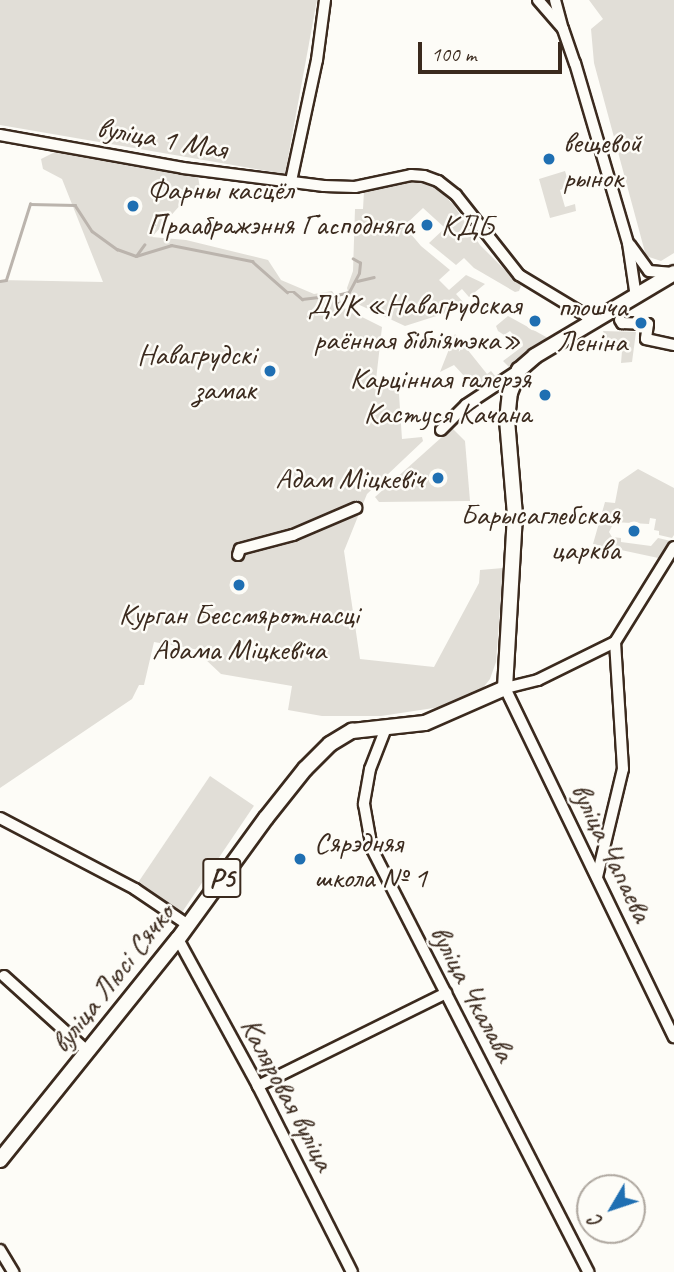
<!DOCTYPE html>
<meta charset="utf-8">
<style>
body{margin:0}
#map{position:relative;width:674px;height:1272px;overflow:hidden;background:#fdfcf7;font-family:Caveat,sans-serif}
div>[style]{position:absolute}
[style*='--x']{left:calc(var(--x)*1px);top:calc(var(--y)*1px);width:calc(var(--w)*1px);rotate:calc(var(--a)*1deg)}
.green>*{inset:0;background:#e1ded7;transform-origin:0 0}
.stream>*{height:2.5px;margin:-1.25px;padding:0 1.25px;transform-origin:1.25px;border-radius:1.25px;background:#bbb4ad}
.roads{filter:drop-shadow(2px 0 #3b2a1e) drop-shadow(-2px 0 #3b2a1e) drop-shadow(0 2px #3b2a1e) drop-shadow(0 -2px #3b2a1e)}
.minor>*{height:10px;margin:-5px;padding:0 5px;transform-origin:5px;border-radius:5px;background:#fdfcf7}
.major>*{height:14px;margin:-7px;padding:0 7px;transform-origin:7px;border-radius:7px;background:#fdfcf7}
.dots>*{width:19px;height:19px;translate:-50% -50%;box-sizing:border-box;border:4px solid #fdfcf7;border-radius:50%}
span{translate:-50% -50%;white-space:nowrap;text-align:center;line-height:1.15;-webkit-text-stroke:5px #fdfcf7;paint-order:stroke}
.shield-label span{padding:2px 5px;background:#fdfcf7;border:2px solid;border-radius:5px;-webkit-text-stroke-width:0}
.shield-label{font-size:28px;color:#3b2a1e;font-weight:700}
.street-label{font-size:30px;color:#3b2a1e}
.poi-label{font-size:30px;color:#3b2a1e}
.left{translate:0 -50%;text-align:left}
.right{translate:-100% -50%;text-align:right}
.north{position:absolute;left:576px;top:1174px;width:70px;height:70px;box-sizing:border-box;background:#fdfcf7;border:2px solid #afa8a0;border-radius:50%;rotate:231deg;font-size:19px;font-weight:700;line-height:28px;text-align:center;color:#3b2a1e}
.north::after{content:'';display:block;margin:auto;width:24px;height:32px;background:#1f6fb2;clip-path:polygon(50% 0,100% 100%,50% 72%,0 100%)}
.scale{position:absolute;left:418px;top:42px;width:144px;height:32px;box-sizing:border-box;border:4px solid #3b2a1e;border-top:0;padding-left:9px;font-size:21px;line-height:24px;white-space:nowrap;color:#3b2a1e;-webkit-text-stroke:5px #fdfcf7;paint-order:stroke}
</style>
<div id="map">
<div class="green">
<div style="clip-path:polygon(0 0,317px 0,285px 174px,0 125px)"></div>
<div style="clip-path:polygon(589px 0,674px 0,674px 253px,661px 261px,646px 256px,594px 63px,591px 29px,603px 19px)"></div>
<div style="clip-path:polygon(59px 150px,198px 176px,200px 189px,182px 203px,152px 237px,186px 240px,268px 260px,281px 280px,314px 294px,332px 291px,344px 308px,382px 327px,376px 380px,398px 379px,402px 439px,422px 437px,423px 441px,367px 494px,344px 551px,360px 659px,434px 667px,479px 583px,480px 570px,503px 568px,496px 662px,490px 679px,479px 693px,460px 704px,381px 716px,322px 716px,288px 710px,292px 686px,221px 674px,204px 658px,205px 651px,154px 642px,144px 685px,139px 685px,132px 699px,0 788px,0 280px,103px 282px,62px 179px,43px 169px,41px 159px)"></div>
<div style="clip-path:polygon(565px 171px,570px 187px,560px 190px,565px 207px,575px 204px,576px 211px,550px 218px,539px 179px)"></div>
<div style="clip-path:polygon(411px 179px,435px 187px,453px 204px,480px 245px,521px 286px,519px 291px,515px 292px,474px 268px,464px 258px,456px 265px,429px 243px,445px 228px,423px 208px,404px 226px,421px 246px,450px 270px,439px 280px,449px 290px,466px 275px,485px 284px,469px 297px,462px 289px,456px 294px,463px 302px,449px 312px,405px 326px,351px 301px,347px 288px,353px 271px,355px 209px,363px 209px,364px 191px)"></div>
<div style="clip-path:polygon(508px 316px,548px 338px,509px 367px,503px 361px,523px 346px,510px 331px,504px 335px,498px 331px,496px 326px)"></div>
<div style="clip-path:polygon(603px 331px,636px 332px,632px 362px,621px 363px,622px 351px,609px 351px)"></div>
<div style="clip-path:polygon(455px 334px,487px 374px,491px 371px,496px 377px,477px 390px,454px 365px,440px 372px)"></div>
<div style="clip-path:polygon(452px 428px,465px 441px,470px 501px,379px 502px,375px 497px)"></div>
<div style="clip-path:polygon(638px 469px,674px 488px,674px 535px,672px 538px,659px 535px,659px 531px,654px 530px,656px 519px,650px 518px,649px 524px,614px 522px,609px 532px,612px 537px,621px 538px,621px 542px,651px 546px,658px 538px,671px 541px,663px 559px,593px 544px,605px 502px,615px 503px,619px 482px)"></div>
<div style="left:210px;top:776px;width:53px;height:130px;rotate:34deg"></div>
</div>
<div class="stream">
<div style="--x:136;--y:256;--w:14;--a:-54"></div>
<div style="--x:0;--y:281;--w:6;--a:-9"></div>
<div style="--x:6;--y:280;--w:80;--a:-72.5"></div>
<div style="--x:30;--y:204;--w:45;--a:1.3"></div>
<div style="--x:75;--y:205;--w:31;--a:57"></div>
<div style="--x:92;--y:231;--w:31;--a:36"></div>
<div style="--x:117;--y:249;--w:20;--a:20"></div>
<div style="--x:136;--y:256;--w:37;--a:-17"></div>
<div style="--x:171;--y:245;--w:83;--a:11.2"></div>
<div style="--x:252;--y:261;--w:47;--a:41.5"></div>
<div style="--x:287;--y:292;--w:7;--a:0"></div>
<div style="--x:294;--y:292;--w:11;--a:41"></div>
<div style="--x:302;--y:299;--w:35;--a:-7"></div>
<div style="--x:337;--y:295;--w:10;--a:73"></div>
<div style="--x:357;--y:281;--w:17;--a:-13"></div>
<div style="--x:337;--y:295;--w:12;--a:-14"></div>
<div style="--x:349;--y:292;--w:21;--a:-62"></div>
<div style="--x:359;--y:273;--w:10;--a:-84"></div>
<div style="--x:360;--y:263;--w:8;--a:-150"></div>
</div>
<div class="roads">
<div class="minor">
<div style="--x:538;--y:0;--w:38;--a:49"></div>
<div style="--x:563;--y:29;--w:36;--a:71"></div>
<div style="--x:575;--y:63;--w:188;--a:73.6"></div>
<div style="--x:628;--y:243;--w:55;--a:81.6"></div>
<div style="--x:555;--y:0;--w:28;--a:75"></div>
<div style="--x:0;--y:135;--w:186;--a:10.2"></div>
<div style="--x:183;--y:168;--w:142;--a:7.3"></div>
<div style="--x:324;--y:186;--w:31;--a:2"></div>
<div style="--x:355;--y:187;--w:57;--a:-12.1"></div>
<div style="--x:411;--y:175;--w:13;--a:4"></div>
<div style="--x:424;--y:176;--w:15;--a:20"></div>
<div style="--x:438;--y:181;--w:23;--a:38"></div>
<div style="--x:456;--y:195;--w:102;--a:51.8"></div>
<div style="--x:519;--y:275;--w:77;--a:31.2"></div>
<div style="--x:585;--y:315;--w:11;--a:49"></div>
<div style="--x:291;--y:181;--w:124;--a:-77.9"></div>
<div style="--x:317;--y:60;--w:61;--a:-82.4"></div>
<div style="--x:630;--y:245;--w:32;--a:54"></div>
<div style="--x:649;--y:271;--w:24;--a:5"></div>
<div style="--x:620;--y:320;--w:4;--a:56"></div>
<div style="--x:622;--y:323;--w:26;--a:2"></div>
<div style="--x:648;--y:324;--w:15;--a:98"></div>
<div style="--x:646;--y:339;--w:29;--a:12"></div>
<div style="--x:441;--y:430;--w:35;--a:-45"></div>
<div style="--x:466;--y:405;--w:64;--a:-33.4"></div>
<div style="--x:674;--y:547;--w:112;--a:121.8"></div>
<div style="--x:615;--y:642;--w:86;--a:153.7"></div>
<div style="--x:538;--y:680;--w:34;--a:166"></div>
<div style="--x:505;--y:688;--w:388;--a:64.2"></div>
<div style="--x:238;--y:555;--w:6;--a:-72"></div>
<div style="--x:240;--y:549;--w:55;--a:-14.8"></div>
<div style="--x:293;--y:535;--w:69;--a:-23.2"></div>
<div style="--x:386;--y:728;--w:44;--a:111.3"></div>
<div style="--x:370;--y:769;--w:36;--a:100"></div>
<div style="--x:364;--y:804;--w:46;--a:79.9"></div>
<div style="--x:372;--y:849;--w:475;--a:62.9"></div>
<div style="--x:0;--y:818;--w:153;--a:27.7"></div>
<div style="--x:135;--y:889;--w:64;--a:34.2"></div>
<div style="--x:597;--y:877;--w:111;--a:-76.5"></div>
<div style="--x:623;--y:769;--w:127;--a:-93.6"></div>
<div style="--x:178;--y:939;--w:167;--a:61.4"></div>
<div style="--x:258;--y:1086;--w:208;--a:63.2"></div>
<div style="--x:4;--y:976;--w:113;--a:42.1"></div>
<div style="--x:258;--y:1086;--w:210;--a:-26.3"></div>
<div style="--x:0;--y:1250;--w:26;--a:59"></div>
</div>
<div class="major">
<div style="--x:0;--y:1160;--w:284;--a:-51.2"></div>
<div style="--x:178;--y:939;--w:150;--a:-54"></div>
<div style="--x:266;--y:818;--w:63;--a:-51.5"></div>
<div style="--x:305;--y:769;--w:35;--a:-45"></div>
<div style="--x:330;--y:744;--w:26;--a:-31"></div>
<div style="--x:352;--y:731;--w:73;--a:-6.3"></div>
<div style="--x:425;--y:723;--w:87;--a:-23.6"></div>
<div style="--x:505;--y:688;--w:173;--a:-86.7"></div>
<div style="--x:515;--y:515;--w:95;--a:-94.8"></div>
<div style="--x:507;--y:420;--w:27;--a:-84"></div>
<div style="--x:510;--y:393;--w:25;--a:-69"></div>
<div style="--x:519;--y:370;--w:21;--a:-41"></div>
<div style="--x:535;--y:356;--w:162;--a:-30.8"></div>
</div>
</div>
<div class="dots">
<div style="left:549px;top:159px;background:#1f6fb2"></div>
<div style="left:133px;top:206px;background:#1f6fb2"></div>
<div style="left:427px;top:225px;background:#1f6fb2"></div>
<div style="left:535px;top:321px;background:#1f6fb2"></div>
<div style="left:641px;top:323px;background:#1f6fb2"></div>
<div style="left:270px;top:371px;background:#1f6fb2"></div>
<div style="left:545px;top:395px;background:#1f6fb2"></div>
<div style="left:438px;top:478px;background:#1f6fb2"></div>
<div style="left:634px;top:531px;background:#1f6fb2"></div>
<div style="left:239px;top:585px;background:#1f6fb2"></div>
<div style="left:300px;top:859px;background:#1f6fb2"></div>
</div>
<div class="shield-label">
<span style="left:222px;top:878px">Р5</span>
</div>
<div class="street-label">
<span style="left:162px;top:138px;rotate:10deg">вуліца 1 Мая</span>
<span style="left:612px;top:852px;rotate:64deg">вуліца Чапаева</span>
<span style="left:112px;top:978px;rotate:-52deg">вуліца Люсі Сячко</span>
<span style="left:473px;top:993px;rotate:62deg">вуліца Чкалава</span>
<span style="left:288px;top:1094px;rotate:62deg">Каляровая вуліца</span>
</div>
<div class="poi-label">
<span class="left" style="left:563px;top:159px">вещевой<br>рынок</span>
<span class="left" style="left:147px;top:206px">Фарны касцёл<br>Праабражэння Гасподняга</span>
<span class="left" style="left:441px;top:225px">КДБ</span>
<span class="right" style="left:521px;top:321px">ДУК «Навагрудская<br>раённая бібліятэка»</span>
<span class="right" style="left:627px;top:323px">плошча<br>Леніна</span>
<span class="right" style="left:256px;top:371px">Навагрудскі<br>замак</span>
<span class="right" style="left:531px;top:395px">Карцінная галерэя<br>Кастуся Качана</span>
<span class="right" style="left:424px;top:478px">Адам Міцкевіч</span>
<span class="right" style="left:620px;top:531px">Барысаглебская<br>царква</span>
<span style="left:239px;top:631px">Курган Бессмяротнасці<br>Адама Міцкевіча</span>
<span class="left" style="left:314px;top:859px">Сярэдняя<br>школа № 1</span>
</div>
<div class="north">С</div>
<div class="scale">100 m</div>
</div>
